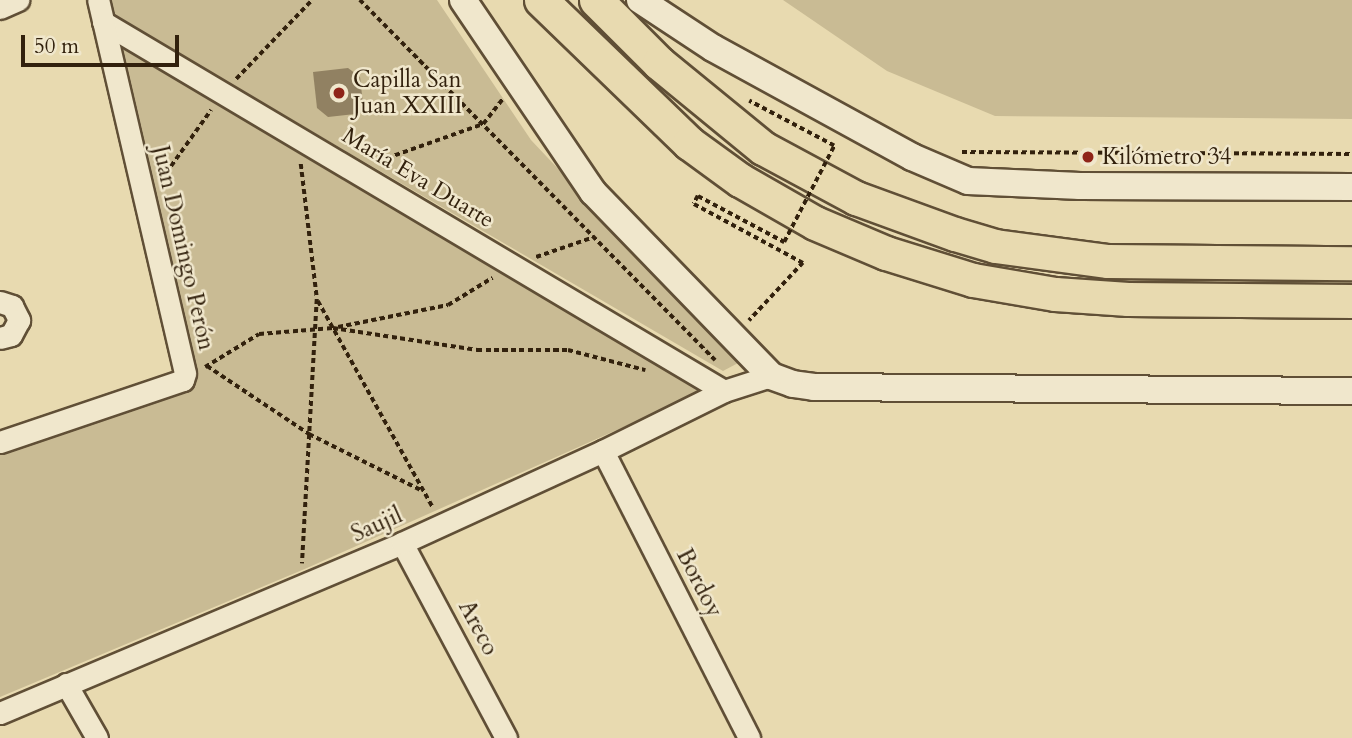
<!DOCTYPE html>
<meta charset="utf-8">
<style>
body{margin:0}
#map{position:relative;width:1352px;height:738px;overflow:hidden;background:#e8dab0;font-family:Cardo,serif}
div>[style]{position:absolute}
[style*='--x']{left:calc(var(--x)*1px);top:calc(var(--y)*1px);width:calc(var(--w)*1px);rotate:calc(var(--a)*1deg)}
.green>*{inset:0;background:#c9bb94}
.building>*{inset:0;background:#918162}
.path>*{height:3.5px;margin-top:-1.75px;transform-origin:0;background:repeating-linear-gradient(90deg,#32210d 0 5px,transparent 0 8.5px)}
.roads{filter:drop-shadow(2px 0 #604f36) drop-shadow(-2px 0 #604f36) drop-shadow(0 2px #604f36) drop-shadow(0 -2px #604f36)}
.minor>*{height:21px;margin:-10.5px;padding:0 10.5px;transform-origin:10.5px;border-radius:10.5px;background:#f0e7cc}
.tertiary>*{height:26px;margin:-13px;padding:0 13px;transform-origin:13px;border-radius:13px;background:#f0e7cc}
.trunk>*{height:33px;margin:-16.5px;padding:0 16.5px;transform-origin:16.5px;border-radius:16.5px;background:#e8dab0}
.path-bridge>*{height:3.5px;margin-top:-1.75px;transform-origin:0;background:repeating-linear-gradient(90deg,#32210d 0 5px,transparent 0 8.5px)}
.dots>*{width:19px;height:19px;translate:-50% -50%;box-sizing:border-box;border:4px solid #f0e7cc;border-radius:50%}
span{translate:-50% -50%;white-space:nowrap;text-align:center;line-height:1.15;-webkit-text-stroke:5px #f0e7cc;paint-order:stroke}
.poi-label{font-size:23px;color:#32210d}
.left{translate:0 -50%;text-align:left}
.street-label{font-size:23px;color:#32210d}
.scale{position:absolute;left:21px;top:35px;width:158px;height:32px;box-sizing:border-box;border:4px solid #32210d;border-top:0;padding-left:9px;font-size:21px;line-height:24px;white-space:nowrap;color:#32210d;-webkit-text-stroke:5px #f0e7cc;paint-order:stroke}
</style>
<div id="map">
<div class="green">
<div style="clip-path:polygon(106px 0,437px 0,531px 140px,740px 362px,723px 371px,111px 14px)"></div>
<div style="clip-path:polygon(783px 0,1352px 0,1352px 119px,995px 116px,887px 71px)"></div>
<div style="clip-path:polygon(116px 39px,704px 391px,307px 568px,0 697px,0 453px,196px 386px)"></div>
</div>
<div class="building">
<div style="clip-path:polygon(348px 68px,360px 77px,364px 113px,328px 117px,317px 108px,313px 72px)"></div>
</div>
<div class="path">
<div style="--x:360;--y:0;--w:506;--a:45.4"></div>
<div style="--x:236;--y:79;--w:110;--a:-46.1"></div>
<div style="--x:962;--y:152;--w:390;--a:0.3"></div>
<div style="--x:379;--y:161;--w:110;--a:-19.6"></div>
<div style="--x:483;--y:124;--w:33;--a:-52"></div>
<div style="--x:301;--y:164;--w:136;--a:83.2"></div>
<div style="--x:317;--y:299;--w:265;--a:93.2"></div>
<div style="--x:161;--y:180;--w:86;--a:-54.5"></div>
<div style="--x:698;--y:196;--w:9;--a:117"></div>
<div style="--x:694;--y:204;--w:124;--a:28.4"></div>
<div style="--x:803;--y:263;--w:79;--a:133"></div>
<div style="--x:536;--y:257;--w:61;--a:-19"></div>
<div style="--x:318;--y:301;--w:237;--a:60.9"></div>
<div style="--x:338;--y:327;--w:112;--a:-11.3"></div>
<div style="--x:448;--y:305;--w:52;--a:-31.5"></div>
<div style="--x:207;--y:366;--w:123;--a:33.7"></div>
<div style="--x:309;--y:434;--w:127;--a:26.6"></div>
<div style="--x:205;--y:367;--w:63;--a:-31.4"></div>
<div style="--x:259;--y:334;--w:74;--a:-4.6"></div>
<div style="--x:333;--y:328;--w:146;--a:8.7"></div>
<div style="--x:477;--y:350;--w:91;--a:0"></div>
<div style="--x:568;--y:350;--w:80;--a:14.6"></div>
</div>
<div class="roads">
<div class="minor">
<div style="--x:0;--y:8;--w:20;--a:-24"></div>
<div style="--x:103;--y:22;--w:722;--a:30.72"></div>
<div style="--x:0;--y:302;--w:13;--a:18"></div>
<div style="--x:12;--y:306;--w:16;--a:63"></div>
<div style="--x:19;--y:320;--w:17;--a:118"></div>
<div style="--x:11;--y:335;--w:11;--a:165"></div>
<div style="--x:0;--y:442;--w:193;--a:-18.7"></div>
<div style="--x:183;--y:380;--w:7;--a:-74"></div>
<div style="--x:185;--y:373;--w:383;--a:-103.1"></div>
<div style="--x:603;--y:451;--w:322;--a:63"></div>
<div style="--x:402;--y:543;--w:221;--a:61.9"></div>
<div style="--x:66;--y:684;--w:62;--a:60.1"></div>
<div style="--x:0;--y:713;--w:436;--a:-22.9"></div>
<div style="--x:402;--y:543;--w:221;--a:-24.6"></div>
<div style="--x:603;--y:451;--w:135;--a:-26.4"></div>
<div style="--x:724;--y:391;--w:49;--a:-17.7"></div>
</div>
<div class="tertiary">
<div style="--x:463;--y:0;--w:232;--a:55.9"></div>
<div style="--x:593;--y:192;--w:256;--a:45.9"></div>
<div style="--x:771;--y:376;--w:23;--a:20"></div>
<div style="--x:793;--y:384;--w:21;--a:8"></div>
<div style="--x:814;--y:387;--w:538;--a:0.43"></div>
<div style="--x:640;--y:0;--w:87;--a:33.3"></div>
<div style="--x:713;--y:48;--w:227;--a:28.7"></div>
<div style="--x:912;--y:157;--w:61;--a:23.2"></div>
<div style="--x:968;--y:181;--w:112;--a:2.6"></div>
<div style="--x:1080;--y:186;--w:272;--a:0.2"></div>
</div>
<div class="trunk">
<div style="--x:541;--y:0;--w:206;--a:44"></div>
<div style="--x:689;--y:143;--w:63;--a:36"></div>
<div style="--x:740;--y:180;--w:86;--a:29.8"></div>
<div style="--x:815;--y:223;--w:77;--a:22.9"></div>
<div style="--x:886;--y:253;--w:91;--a:17.2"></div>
<div style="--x:973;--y:280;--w:83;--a:9.7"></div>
<div style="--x:1055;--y:294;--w:73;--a:3.9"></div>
<div style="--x:1128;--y:299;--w:224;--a:0.5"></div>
<div style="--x:596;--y:0;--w:89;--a:45"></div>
<div style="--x:659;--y:63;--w:134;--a:39.3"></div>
<div style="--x:763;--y:148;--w:106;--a:28.3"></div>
<div style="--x:856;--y:198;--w:105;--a:20"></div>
<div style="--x:955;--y:234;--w:42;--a:16.7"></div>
<div style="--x:995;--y:246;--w:114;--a:7.6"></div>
<div style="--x:1108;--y:261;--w:244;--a:0.5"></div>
</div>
</div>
<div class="path-bridge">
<div style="--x:698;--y:196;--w:98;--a:28.1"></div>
<div style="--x:784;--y:242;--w:108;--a:-62.5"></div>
<div style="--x:834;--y:146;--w:96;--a:-152.1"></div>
</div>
<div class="dots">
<div style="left:339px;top:93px;background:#8f2418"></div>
<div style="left:1088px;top:157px;background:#8f2418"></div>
</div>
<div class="poi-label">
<span class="left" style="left:353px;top:93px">Capilla San<br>Juan XXIII</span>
<span class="left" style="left:1102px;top:157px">Kilómetro 34</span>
</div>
<div class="street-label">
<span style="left:418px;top:178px;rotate:31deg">María Eva Duarte</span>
<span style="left:183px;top:248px;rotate:77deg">Juan Domingo Perón</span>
<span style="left:377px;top:525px;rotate:-24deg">Saujil</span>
<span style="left:699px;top:583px;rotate:63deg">Bordoy</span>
<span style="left:478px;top:628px;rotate:62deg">Areco</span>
</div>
<div class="scale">50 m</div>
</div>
